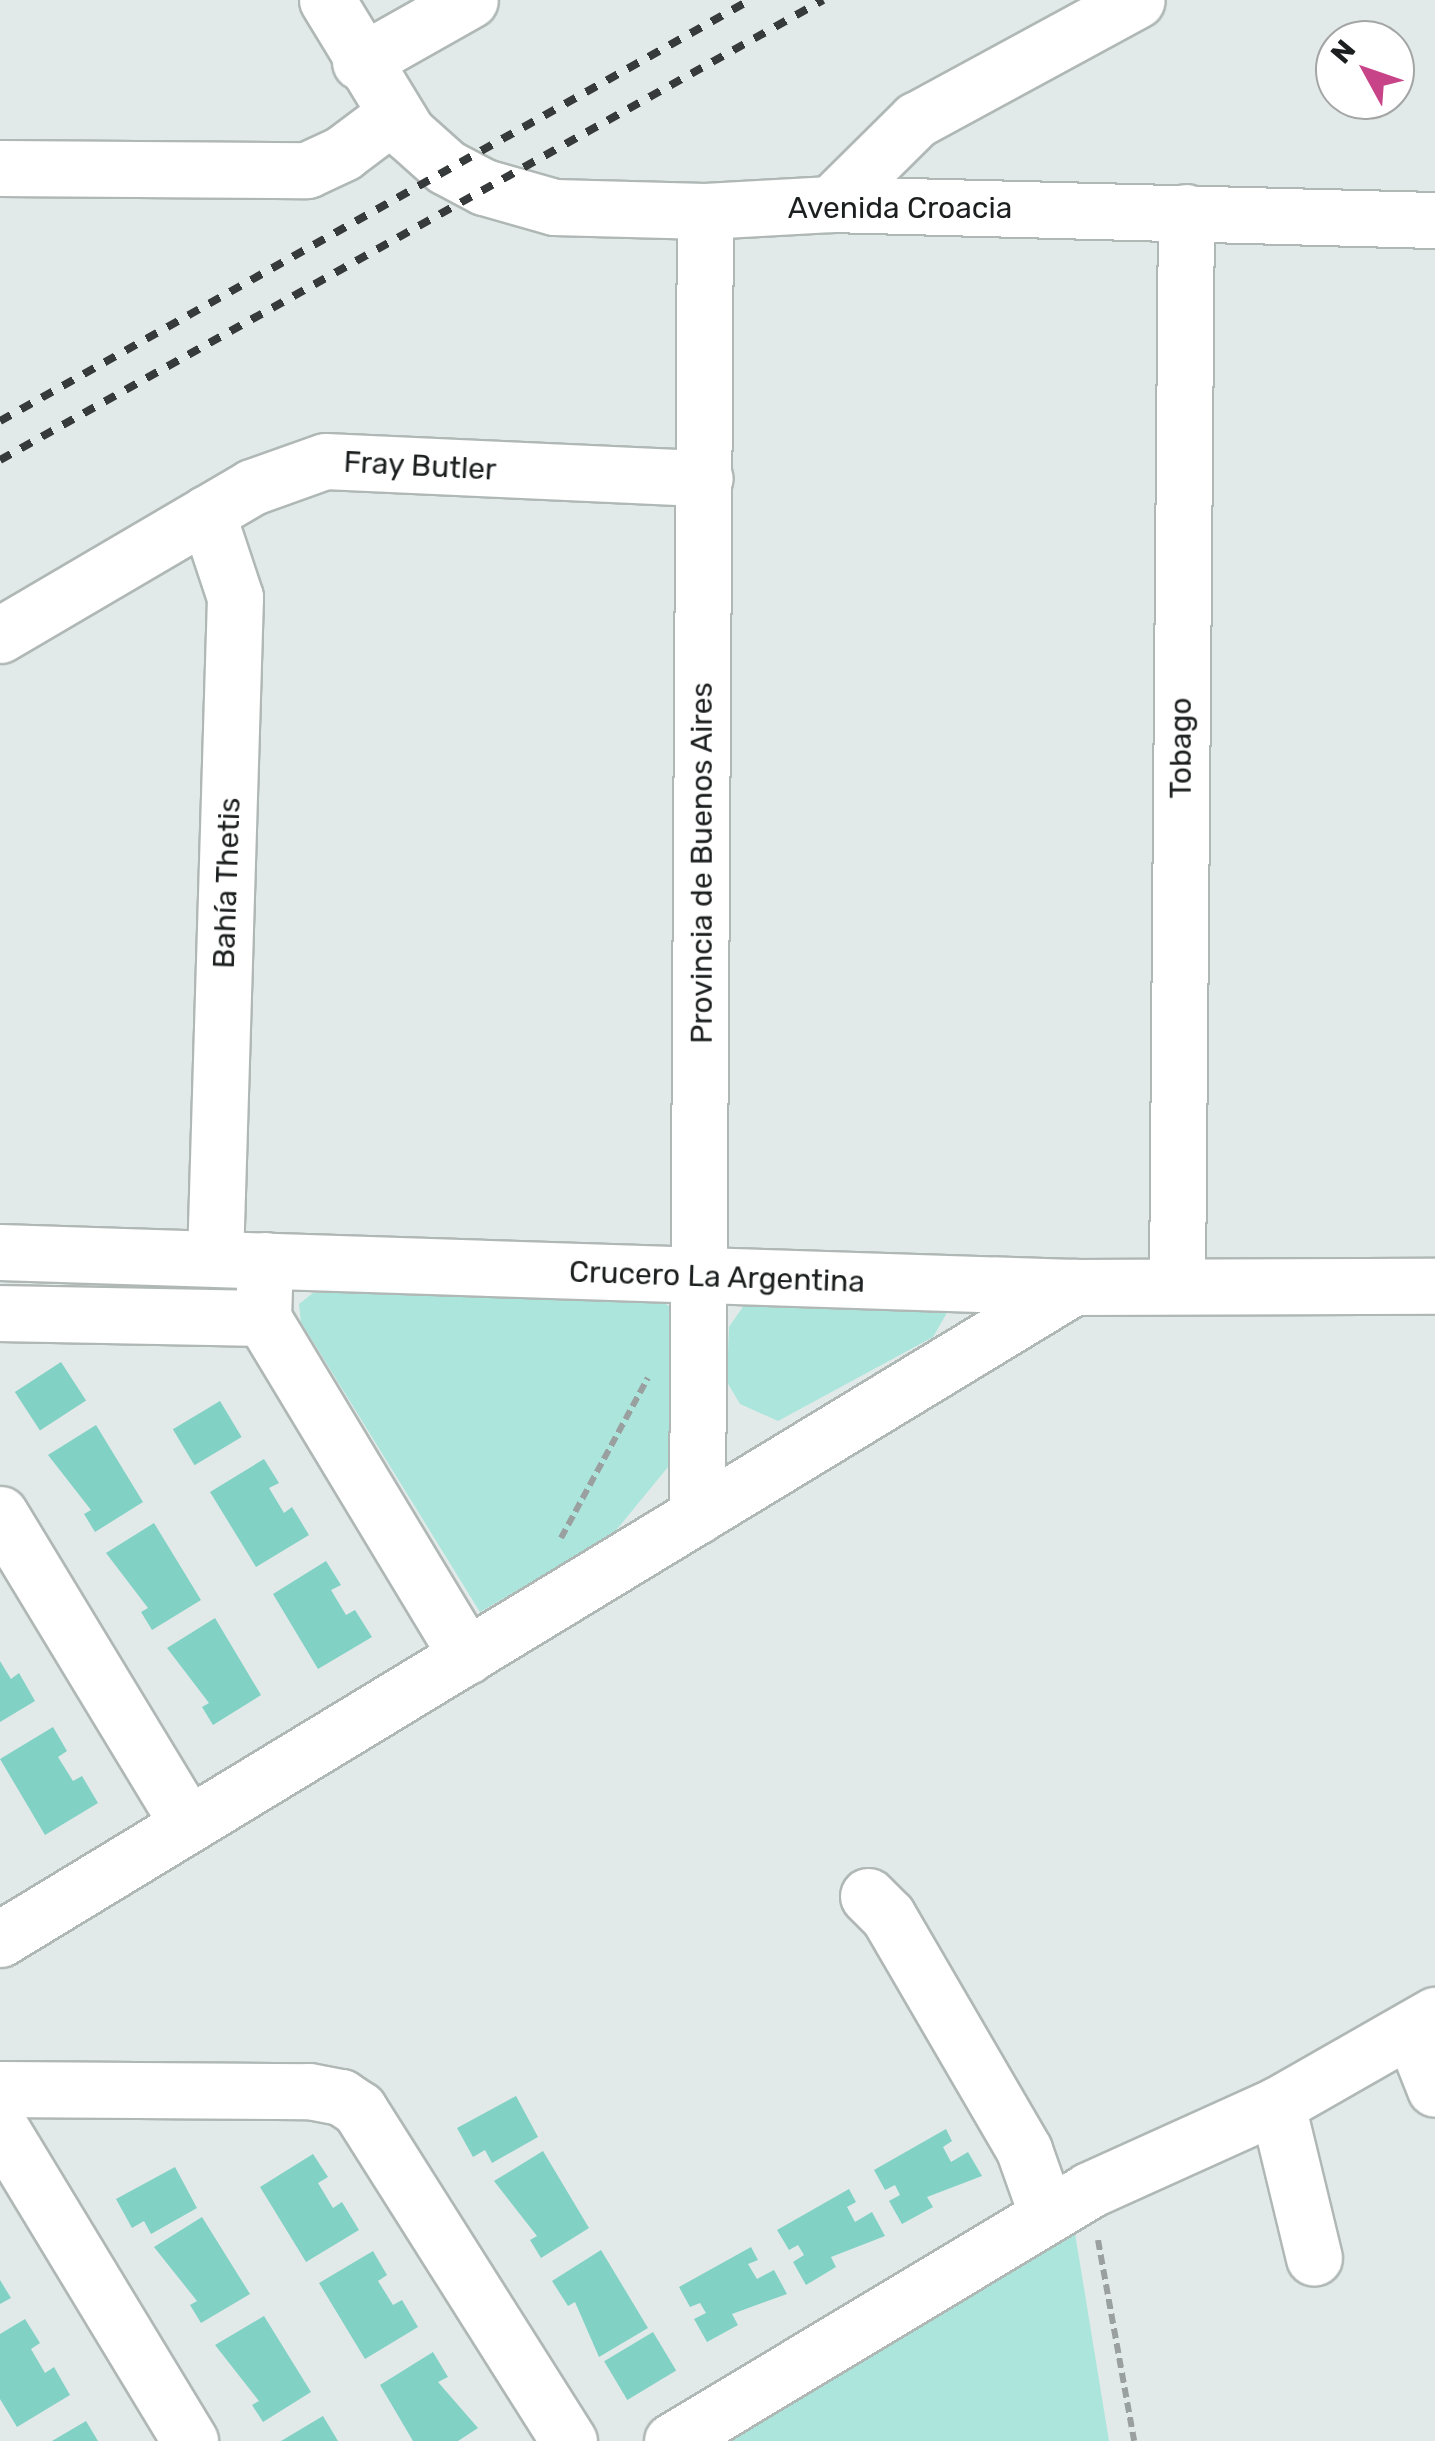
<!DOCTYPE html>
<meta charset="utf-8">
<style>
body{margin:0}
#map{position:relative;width:1435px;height:2441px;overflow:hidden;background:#e2eae9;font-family:Rubik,sans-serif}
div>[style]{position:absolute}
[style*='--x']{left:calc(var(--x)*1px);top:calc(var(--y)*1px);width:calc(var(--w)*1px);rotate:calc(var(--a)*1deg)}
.green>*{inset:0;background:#abe5dc}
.building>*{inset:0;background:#81d1c5;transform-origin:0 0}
.path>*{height:6px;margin-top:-3px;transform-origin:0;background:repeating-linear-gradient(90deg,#9aa0a0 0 10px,transparent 0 15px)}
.roads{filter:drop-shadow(2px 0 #b0b8b6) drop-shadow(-2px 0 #b0b8b6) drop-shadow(0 2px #b0b8b6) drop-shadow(0 -2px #b0b8b6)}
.minor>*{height:55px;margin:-27.5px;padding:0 27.5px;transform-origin:27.5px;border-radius:27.5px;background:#fff}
.major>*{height:55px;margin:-27.5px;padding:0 27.5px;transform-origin:27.5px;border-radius:27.5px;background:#fff}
.rail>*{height:8px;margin-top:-4px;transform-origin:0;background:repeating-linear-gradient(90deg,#373a3a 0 12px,transparent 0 24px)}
span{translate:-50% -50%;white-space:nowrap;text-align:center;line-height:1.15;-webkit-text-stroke:9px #fff;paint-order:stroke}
.street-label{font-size:30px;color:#1c1f1f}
.north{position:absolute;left:1315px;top:20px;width:100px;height:100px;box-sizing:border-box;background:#fff;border:2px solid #a4a5a5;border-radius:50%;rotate:310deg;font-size:28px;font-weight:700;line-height:40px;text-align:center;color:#1c1f1f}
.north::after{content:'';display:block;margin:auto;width:35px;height:45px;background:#c84489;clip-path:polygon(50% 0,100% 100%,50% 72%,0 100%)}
</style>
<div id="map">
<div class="green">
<div style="clip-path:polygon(646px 1292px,672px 1308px,681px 1440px,668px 1467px,613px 1534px,480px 1612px,301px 1322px,299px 1304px,313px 1293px)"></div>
<div style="clip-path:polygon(747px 1301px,946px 1304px,948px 1311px,933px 1337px,778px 1421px,740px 1404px,727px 1382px,729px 1327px)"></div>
<div style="clip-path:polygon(1073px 2221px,1109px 2441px,713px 2441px)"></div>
</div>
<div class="building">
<div style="left:61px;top:1362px;width:46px;height:55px;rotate:57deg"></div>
<div style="left:220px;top:1401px;width:42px;height:55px;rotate:59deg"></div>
<div style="clip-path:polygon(96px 1425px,143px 1502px,95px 1532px,84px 1514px,91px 1510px,48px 1455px)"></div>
<div style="clip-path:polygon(264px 1459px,279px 1483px,269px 1488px,284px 1513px,292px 1507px,309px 1535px,256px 1567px,210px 1492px)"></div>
<div style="clip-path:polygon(154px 1523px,201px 1600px,152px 1630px,141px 1612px,148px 1608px,106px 1553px)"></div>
<div style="clip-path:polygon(326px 1561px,341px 1585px,331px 1590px,346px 1615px,355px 1610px,372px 1637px,318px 1669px,273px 1594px)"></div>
<div style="clip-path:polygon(215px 1618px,261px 1695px,213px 1725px,202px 1707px,209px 1703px,167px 1648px)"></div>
<div style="clip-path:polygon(0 1661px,11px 1679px,19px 1673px,35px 1701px,0 1722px)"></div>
<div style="clip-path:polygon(53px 1727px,67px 1751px,58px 1757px,73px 1781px,82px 1776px,98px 1803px,45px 1835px,0 1759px)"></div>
<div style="clip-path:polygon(516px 2096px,538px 2137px,492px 2163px,485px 2150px,473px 2157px,457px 2128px)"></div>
<div style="clip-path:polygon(946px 2129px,952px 2141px,943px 2147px,951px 2162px,968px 2152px,982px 2176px,927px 2197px,933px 2207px,902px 2224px,889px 2201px,900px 2195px,895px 2185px,885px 2190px,874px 2170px)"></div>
<div style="clip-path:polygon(543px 2151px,589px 2228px,541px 2258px,530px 2240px,537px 2236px,494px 2181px)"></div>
<div style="clip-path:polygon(313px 2154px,328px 2177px,318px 2183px,333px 2208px,342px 2202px,359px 2230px,306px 2262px,260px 2187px)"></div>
<div style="clip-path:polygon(175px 2167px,197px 2208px,151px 2234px,144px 2221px,132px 2228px,116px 2199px)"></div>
<div style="clip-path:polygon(849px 2189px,856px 2202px,847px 2207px,855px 2222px,872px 2212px,885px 2236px,831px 2257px,836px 2267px,806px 2285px,793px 2262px,804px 2255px,798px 2245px,789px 2250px,777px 2230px)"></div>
<div style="clip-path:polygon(202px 2217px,250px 2294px,201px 2323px,190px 2305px,197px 2301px,154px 2247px)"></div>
<div style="clip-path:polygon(751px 2247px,758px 2260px,748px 2264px,757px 2279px,774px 2270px,787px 2294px,732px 2314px,738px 2325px,707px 2342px,694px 2319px,706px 2313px,700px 2303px,690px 2307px,679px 2287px)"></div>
<div style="clip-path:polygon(601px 2250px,648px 2328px,599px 2357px,575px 2302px,568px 2306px,552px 2281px)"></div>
<div style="clip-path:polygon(373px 2251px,387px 2275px,378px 2281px,393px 2305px,402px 2300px,418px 2327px,365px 2359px,319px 2283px)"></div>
<div style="clip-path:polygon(0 2280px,11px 2298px,0 2304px)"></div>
<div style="clip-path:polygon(264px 2316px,311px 2392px,263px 2422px,252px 2405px,259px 2401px,215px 2345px)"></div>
<div style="clip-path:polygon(25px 2319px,40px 2343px,31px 2349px,45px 2373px,54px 2367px,70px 2395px,17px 2427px,0 2399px,0 2334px)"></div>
<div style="left:653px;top:2332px;width:45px;height:57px;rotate:59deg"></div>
<div style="clip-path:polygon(433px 2352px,448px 2377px,438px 2382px,478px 2428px,458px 2441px,413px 2441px,380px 2385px)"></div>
<div style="clip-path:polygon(323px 2416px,338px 2441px,281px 2441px)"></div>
<div style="clip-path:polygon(86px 2421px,98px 2441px,52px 2441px)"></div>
</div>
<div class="path">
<div style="--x:561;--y:1538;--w:182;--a:-61.5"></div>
<div style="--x:1098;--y:2240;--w:204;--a:79.8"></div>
</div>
<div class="roads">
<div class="minor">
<div style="--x:360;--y:62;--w:126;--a:-29.4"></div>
<div style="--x:0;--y:168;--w:307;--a:0.4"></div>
<div style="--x:307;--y:170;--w:40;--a:-25"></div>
<div style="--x:343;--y:153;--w:65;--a:-36.9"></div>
<div style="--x:831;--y:204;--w:120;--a:-44.7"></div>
<div style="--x:916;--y:120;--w:251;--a:-28.5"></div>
<div style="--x:207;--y:513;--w:89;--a:71.6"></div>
<div style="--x:235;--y:597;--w:661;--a:91.73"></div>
<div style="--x:0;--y:635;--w:292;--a:-30.4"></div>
<div style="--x:252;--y:487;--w:77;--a:-19.6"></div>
<div style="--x:325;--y:461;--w:380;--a:2.6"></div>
<div style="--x:0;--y:1252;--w:1074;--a:1.87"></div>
<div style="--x:1073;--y:1287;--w:362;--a:-0.2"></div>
<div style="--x:265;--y:1260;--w:58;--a:92"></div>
<div style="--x:263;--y:1318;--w:395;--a:58.9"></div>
<div style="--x:1177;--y:1283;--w:1071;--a:-89.52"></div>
<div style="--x:0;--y:1313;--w:263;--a:1.1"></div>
<div style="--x:0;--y:1514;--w:363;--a:58.8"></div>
<div style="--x:697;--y:1516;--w:1305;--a:-89.65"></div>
<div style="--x:868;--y:1896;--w:28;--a:45"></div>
<div style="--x:888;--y:1916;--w:271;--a:59.8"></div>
<div style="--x:1024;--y:2150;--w:69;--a:70.5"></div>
<div style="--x:0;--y:1939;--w:1256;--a:-31.28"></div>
<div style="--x:1412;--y:2031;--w:62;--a:68.4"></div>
<div style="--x:0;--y:2089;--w:309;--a:0.4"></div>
<div style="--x:309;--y:2091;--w:33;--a:11"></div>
<div style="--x:341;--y:2097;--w:22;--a:34"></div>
<div style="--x:359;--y:2109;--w:393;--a:57.7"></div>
<div style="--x:1277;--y:2105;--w:157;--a:76.4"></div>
<div style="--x:0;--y:2127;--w:367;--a:58.8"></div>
<div style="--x:672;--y:2441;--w:487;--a:-31"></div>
<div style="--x:1089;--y:2190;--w:206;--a:-24.3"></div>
<div style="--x:1277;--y:2105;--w:182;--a:-29.7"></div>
</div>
<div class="major">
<div style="--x:327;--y:0;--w:156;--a:58.7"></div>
<div style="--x:408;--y:133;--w:51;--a:41.8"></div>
<div style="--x:446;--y:167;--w:43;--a:27.8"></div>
<div style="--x:484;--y:187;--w:73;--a:15.9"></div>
<div style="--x:554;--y:207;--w:151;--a:1.5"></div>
<div style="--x:705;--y:211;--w:126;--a:-3.2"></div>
<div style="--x:831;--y:204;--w:604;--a:1.52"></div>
</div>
</div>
<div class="rail">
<div style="--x:0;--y:421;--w:860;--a:-29.31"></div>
<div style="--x:0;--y:460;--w:943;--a:-29.2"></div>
</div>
<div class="street-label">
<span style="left:900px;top:208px">Avenida Croacia</span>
<span style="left:420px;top:466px;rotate:3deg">Fray Butler</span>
<span style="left:1181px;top:748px;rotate:-90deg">Tobago</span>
<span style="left:702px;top:863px;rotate:-90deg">Provincia de Buenos Aires</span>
<span style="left:227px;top:883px;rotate:-88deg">Bahía Thetis</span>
<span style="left:717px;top:1277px;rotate:2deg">Crucero La Argentina</span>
</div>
<div class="north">N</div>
</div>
